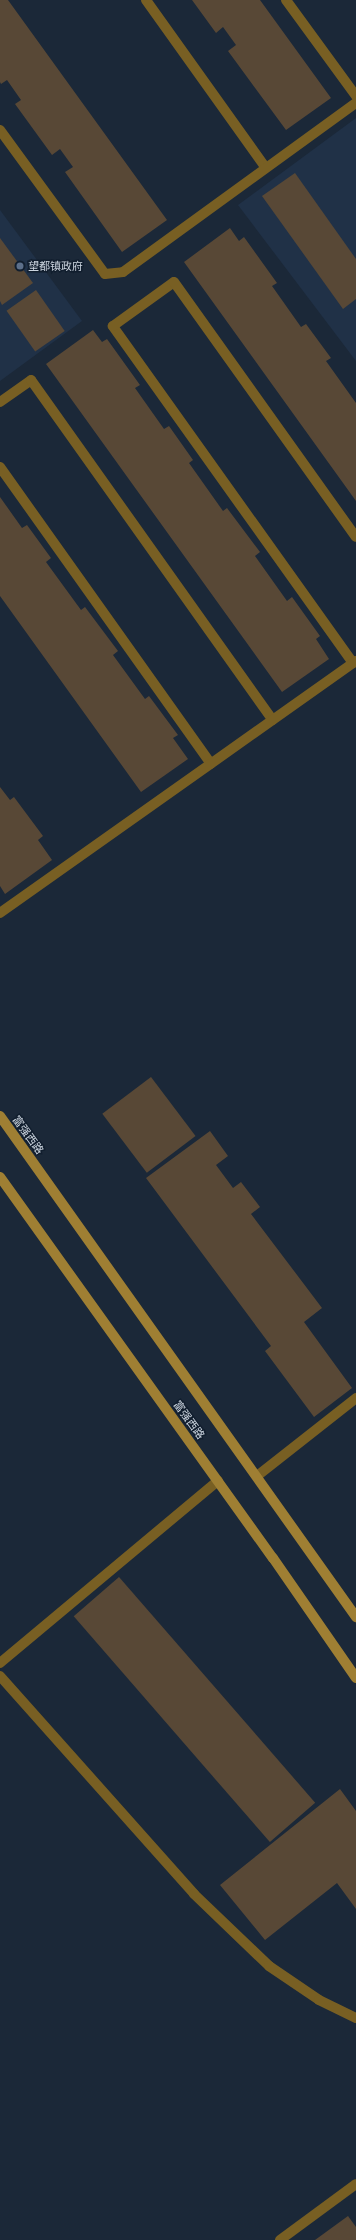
<!DOCTYPE html>
<meta charset="utf-8">
<style>
body{margin:0}
#map{position:relative;width:356px;height:2240px;overflow:hidden;background:#1b2838;font-family:Arial,"Noto Sans SC",sans-serif}
div>[style]{position:absolute}
[style*='--x']{left:calc(var(--x)*1px);top:calc(var(--y)*1px);width:calc(var(--w)*1px);rotate:calc(var(--a)*1deg)}
.built>*{inset:0;background:#203147}
.building>*{inset:0;background:#584836;transform-origin:0 0}
.service>*{height:10px;margin:-5px;padding:0 5px;transform-origin:5px;border-radius:5px;background:#785f23}
.minor>*{height:10px;margin:-5px;padding:0 5px;transform-origin:5px;border-radius:5px;background:#785f23}
.secondary>*{height:10px;margin:-5px;padding:0 5px;transform-origin:5px;border-radius:5px;background:#9f7f33}
.dots>*{width:11px;height:11px;translate:-50% -50%;box-sizing:border-box;border:2px solid #111e2e;border-radius:50%}
span{translate:-50% -50%;white-space:nowrap;text-align:center;line-height:1.15;-webkit-text-stroke:3px #111e2e;paint-order:stroke}
.poi-label{font-size:11px;color:#ccd5df}
.left{translate:0 -50%;text-align:left}
.street-label{font-size:11px;color:#ccd5df}
</style>
<div id="map">
<div class="built">
<div style="clip-path:polygon(356px 118px,356px 361px,238px 205px)"></div>
<div style="clip-path:polygon(0 210px,82px 321px,0 381px)"></div>
</div>
<div class="building">
<div style="clip-path:polygon(0 0,8px 0,167px 220px,122px 252px,65px 172px,73px 167px,60px 149px,52px 155px,15px 104px,21px 100px,7px 80px,1px 84px,0 82px)"></div>
<div style="clip-path:polygon(192px 0,260px 0,331px 98px,286px 130px,228px 51px,236px 45px,223px 27px,216px 33px)"></div>
<div style="clip-path:polygon(295px 173px,356px 259px,356px 299px,343px 309px,262px 196px)"></div>
<div style="clip-path:polygon(230px 228px,239px 241px,244px 237px,277px 283px,272px 286px,301px 327px,306px 324px,331px 358px,326px 361px,356px 403px,356px 501px,184px 262px)"></div>
<div style="clip-path:polygon(0 238px,33px 283px,2px 305px,0 301px)"></div>
<div style="left:36px;top:290px;width:50px;height:36px;rotate:55deg"></div>
<div style="clip-path:polygon(93px 330px,102px 342px,107px 339px,140px 385px,135px 388px,164px 429px,169px 426px,193px 460px,189px 463px,223px 511px,227px 508px,260px 552px,255px 556px,287px 601px,292px 597px,320px 636px,316px 639px,329px 659px,282px 692px,46px 364px)"></div>
<div style="clip-path:polygon(0 497px,22px 528px,27px 525px,51px 558px,46px 562px,81px 610px,85px 607px,118px 651px,113px 655px,145px 699px,149px 696px,178px 735px,173px 738px,188px 759px,141px 792px,0 596px)"></div>
<div style="clip-path:polygon(0 787px,10px 800px,14px 797px,43px 836px,38px 840px,52px 860px,5px 894px,0 886px)"></div>
<div style="left:151px;top:1077px;width:74px;height:61px;rotate:53deg"></div>
<div style="clip-path:polygon(210px 1131px,228px 1156px,216px 1165px,233px 1188px,241px 1182px,260px 1207px,251px 1214px,322px 1308px,304px 1322px,352px 1388px,314px 1417px,265px 1351px,271px 1346px,146px 1178px)"></div>
<div style="left:119px;top:1577px;width:299px;height:60px;rotate:49deg"></div>
<div style="clip-path:polygon(340px 1789px,356px 1811px,356px 1909px,337px 1883px,265px 1940px,220px 1885px)"></div>
<div style="clip-path:polygon(348px 2216px,356px 2227px,356px 2240px,315px 2240px)"></div>
</div>
<div class="service">
<div style="--x:146;--y:0;--w:206;--a:54.5"></div>
<div style="--x:286;--y:0;--w:119;--a:53.9"></div>
<div style="--x:0;--y:130;--w:178;--a:53.9"></div>
<div style="--x:105;--y:274;--w:18;--a:-6"></div>
<div style="--x:123;--y:272;--w:288;--a:-36"></div>
<div style="--x:0;--y:402;--w:38;--a:-35"></div>
<div style="--x:31;--y:380;--w:417;--a:54.6"></div>
<div style="--x:0;--y:467;--w:364;--a:54.6"></div>
<div style="--x:353;--y:663;--w:414;--a:-125.5"></div>
<div style="--x:113;--y:326;--w:75;--a:-35.8"></div>
<div style="--x:174;--y:282;--w:313;--a:54.5"></div>
<div style="--x:0;--y:913;--w:436;--a:-35.3"></div>
</div>
<div class="minor">
<div style="--x:257;--y:1476;--w:126;--a:-38.2"></div>
<div style="--x:0;--y:1663;--w:284;--a:-39.9"></div>
<div style="--x:0;--y:1676;--w:292;--a:48.3"></div>
<div style="--x:194;--y:1894;--w:104;--a:43.8"></div>
<div style="--x:269;--y:1966;--w:60;--a:34.2"></div>
<div style="--x:319;--y:2000;--w:41;--a:25.9"></div>
<div style="--x:280;--y:2240;--w:94;--a:-36.4"></div>
</div>
<div class="secondary">
<div style="--x:0;--y:1116;--w:615;--a:54.6"></div>
<div style="--x:0;--y:1177;--w:469;--a:54.4"></div>
<div style="--x:273;--y:1558;--w:146;--a:55.3"></div>
</div>
<div class="dots">
<div style="left:20px;top:266px;background:#5c6f8a"></div>
</div>
<div class="poi-label">
<span class="left" style="left:28px;top:266px">望都镇政府</span>
</div>
<div class="street-label">
<span style="left:28px;top:1135px;rotate:54deg">富强西路</span>
<span style="left:189px;top:1420px;rotate:54deg">富强西路</span>
</div>
</div>
